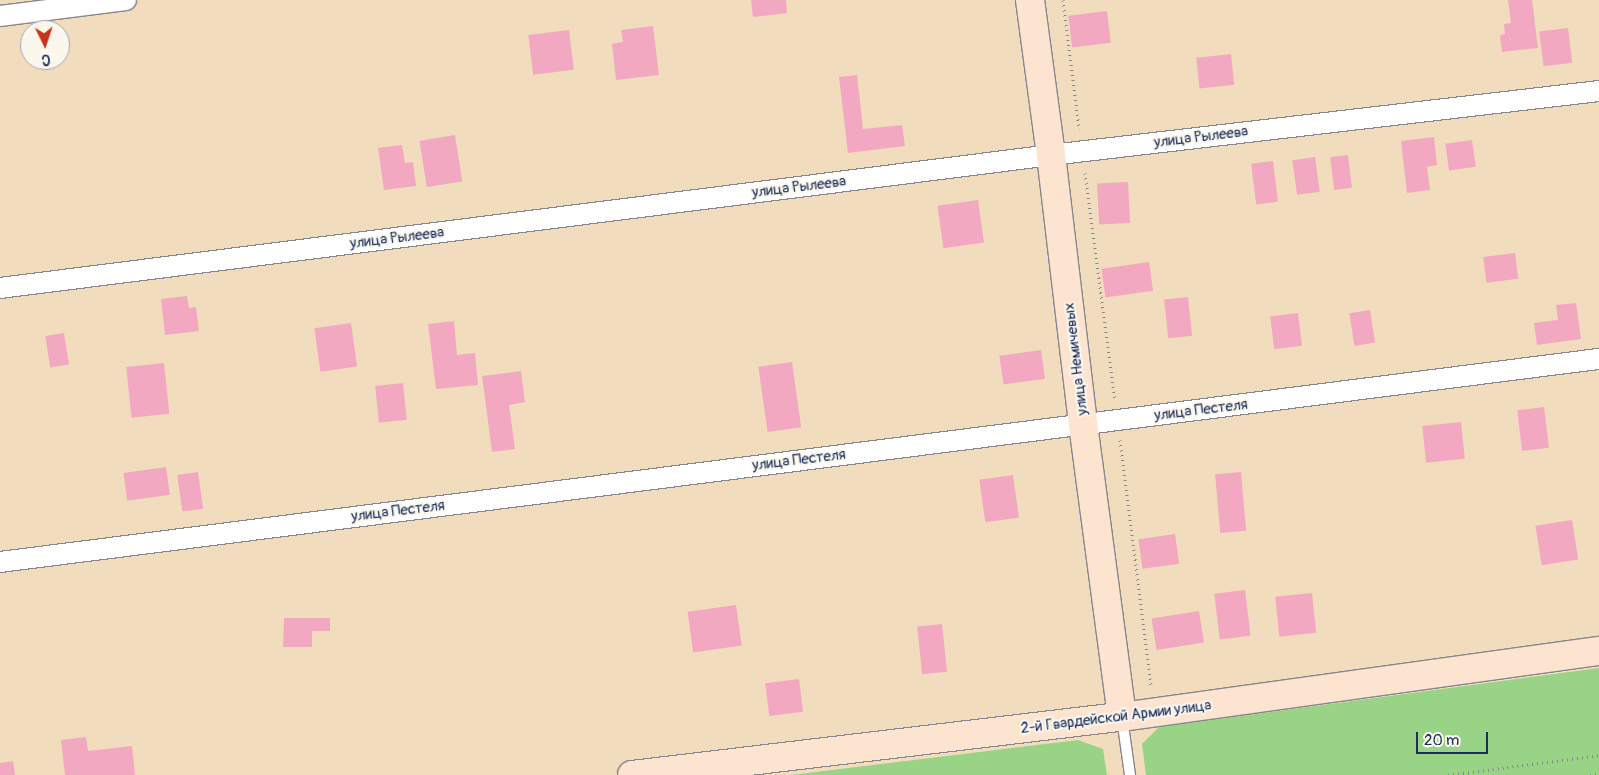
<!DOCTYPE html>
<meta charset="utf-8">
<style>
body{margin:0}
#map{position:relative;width:1599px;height:775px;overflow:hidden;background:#f1ddbd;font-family:Pangolin,sans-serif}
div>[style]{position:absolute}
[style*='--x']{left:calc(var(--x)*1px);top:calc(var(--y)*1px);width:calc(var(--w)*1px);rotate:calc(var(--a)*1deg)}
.green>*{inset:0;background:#99d386}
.building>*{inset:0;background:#f3a8c1;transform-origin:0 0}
.path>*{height:3px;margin-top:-1.5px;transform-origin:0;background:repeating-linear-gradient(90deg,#86868e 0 1px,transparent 0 5px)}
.roads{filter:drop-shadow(1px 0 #86868e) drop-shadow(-1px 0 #86868e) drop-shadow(0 1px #86868e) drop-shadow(0 -1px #86868e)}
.lane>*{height:10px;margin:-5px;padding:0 5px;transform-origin:5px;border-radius:5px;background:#fff}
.street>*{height:20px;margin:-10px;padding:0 10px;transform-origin:10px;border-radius:10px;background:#fff}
.secondary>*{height:28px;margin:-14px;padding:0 14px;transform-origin:14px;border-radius:14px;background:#fde4d1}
span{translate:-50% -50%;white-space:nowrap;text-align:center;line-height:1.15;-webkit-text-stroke:4px #fbf7ec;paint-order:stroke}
.street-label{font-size:15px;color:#1b2f5e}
.north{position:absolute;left:20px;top:20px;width:50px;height:50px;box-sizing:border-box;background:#fbf7ec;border:1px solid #a1a7b3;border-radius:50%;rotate:176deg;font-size:14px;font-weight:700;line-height:20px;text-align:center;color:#1b2f5e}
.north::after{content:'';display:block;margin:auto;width:18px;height:22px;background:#c8321e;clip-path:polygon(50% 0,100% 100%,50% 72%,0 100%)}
.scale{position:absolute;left:1416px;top:732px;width:72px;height:22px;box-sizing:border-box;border:2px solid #1b2f5e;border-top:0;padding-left:6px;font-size:15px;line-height:18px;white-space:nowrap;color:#1b2f5e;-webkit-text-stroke:4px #fbf7ec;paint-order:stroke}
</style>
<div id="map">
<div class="green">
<div style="clip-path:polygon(1599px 668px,1599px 775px,1146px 775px,1142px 744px,1159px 727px)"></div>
<div style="clip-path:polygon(1078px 740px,1103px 749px,1107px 775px,791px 775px)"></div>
</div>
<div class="building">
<div style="clip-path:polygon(751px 0,786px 0,787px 13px,753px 17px)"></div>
<div style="clip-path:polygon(1508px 0,1532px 0,1538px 48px,1502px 52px,1500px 35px,1505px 34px,1504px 24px,1511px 23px)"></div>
<div style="left:1107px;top:11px;width:32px;height:39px;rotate:83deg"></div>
<div style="clip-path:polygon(653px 26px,659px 75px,616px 80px,612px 44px,623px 42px,621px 30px)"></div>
<div style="left:1568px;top:28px;width:35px;height:29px;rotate:83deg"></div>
<div style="left:569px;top:30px;width:40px;height:41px;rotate:83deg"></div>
<div style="left:1231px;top:54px;width:31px;height:35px;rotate:84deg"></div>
<div style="clip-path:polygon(857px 75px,863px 129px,902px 125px,905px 146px,848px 153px,839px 77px)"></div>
<div style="left:455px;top:135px;width:47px;height:36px;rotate:81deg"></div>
<div style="clip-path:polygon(1434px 137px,1437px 165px,1427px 167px,1430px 190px,1407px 193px,1401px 141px)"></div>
<div style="left:1472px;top:140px;width:27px;height:27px;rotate:82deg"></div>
<div style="clip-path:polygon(402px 145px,405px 163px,413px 162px,416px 186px,384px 190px,378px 148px)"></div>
<div style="left:1348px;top:155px;width:33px;height:18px;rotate:83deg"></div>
<div style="left:1315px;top:157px;width:35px;height:23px;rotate:82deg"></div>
<div style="left:1273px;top:161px;width:41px;height:22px;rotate:83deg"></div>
<div style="left:1128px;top:182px;width:41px;height:31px;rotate:87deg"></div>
<div style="left:978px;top:200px;width:43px;height:41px;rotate:82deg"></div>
<div style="left:1515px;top:253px;width:26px;height:32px;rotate:83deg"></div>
<div style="left:1149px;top:262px;width:29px;height:48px;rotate:82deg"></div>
<div style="clip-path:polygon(187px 296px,189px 308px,196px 307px,199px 331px,165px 335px,161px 299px)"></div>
<div style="left:1188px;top:297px;width:39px;height:24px;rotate:84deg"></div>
<div style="clip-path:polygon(1576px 303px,1581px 339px,1537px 345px,1534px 323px,1558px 320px,1556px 305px)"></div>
<div style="left:1370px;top:310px;width:33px;height:21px;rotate:81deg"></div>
<div style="left:1298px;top:313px;width:33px;height:28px;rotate:83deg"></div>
<div style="clip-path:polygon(454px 321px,457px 355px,475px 353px,478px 385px,436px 389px,428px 324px)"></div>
<div style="left:351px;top:323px;width:44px;height:37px;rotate:82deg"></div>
<div style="left:64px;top:333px;width:32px;height:19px;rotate:81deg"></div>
<div style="left:1041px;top:350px;width:29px;height:42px;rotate:82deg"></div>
<div style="left:792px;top:362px;width:66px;height:34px;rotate:82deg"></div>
<div style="left:164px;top:363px;width:51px;height:38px;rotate:84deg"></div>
<div style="clip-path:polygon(521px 371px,525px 402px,509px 405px,515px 449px,492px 452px,482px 376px)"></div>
<div style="left:403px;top:383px;width:37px;height:28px;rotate:84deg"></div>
<div style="left:1544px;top:407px;width:41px;height:27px;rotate:83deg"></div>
<div style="left:1461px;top:422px;width:37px;height:39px;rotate:84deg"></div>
<div style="left:166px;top:467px;width:28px;height:43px;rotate:82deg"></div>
<div style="left:198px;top:472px;width:37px;height:21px;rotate:82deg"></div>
<div style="left:1241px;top:472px;width:59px;height:26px;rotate:85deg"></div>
<div style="left:1013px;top:475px;width:43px;height:34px;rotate:82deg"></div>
<div style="left:1572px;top:520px;width:40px;height:37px;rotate:81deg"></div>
<div style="left:1175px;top:534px;width:30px;height:37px;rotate:82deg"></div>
<div style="left:1245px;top:590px;width:46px;height:31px;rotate:83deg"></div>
<div style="left:1312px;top:593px;width:40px;height:37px;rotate:84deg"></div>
<div style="left:736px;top:605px;width:41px;height:49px;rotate:82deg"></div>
<div style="left:1199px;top:611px;width:32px;height:48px;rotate:81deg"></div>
<div style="clip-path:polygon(284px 618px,330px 618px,330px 631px,312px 631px,312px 647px,283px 647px)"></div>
<div style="left:942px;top:624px;width:48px;height:25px;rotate:84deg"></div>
<div style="left:799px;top:679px;width:33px;height:34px;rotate:83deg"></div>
<div style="clip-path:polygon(86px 737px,88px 751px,132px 746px,135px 775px,65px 775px,61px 740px)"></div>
<div style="clip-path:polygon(13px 761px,15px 775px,0 775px,0 763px)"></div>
</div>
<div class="path">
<div style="--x:1063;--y:0;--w:130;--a:82.9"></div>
<div style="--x:1085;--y:173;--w:229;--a:82.5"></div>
<div style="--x:1120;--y:440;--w:249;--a:82.8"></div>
<div style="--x:1448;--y:775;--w:152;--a:-7.5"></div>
<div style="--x:1590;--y:775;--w:9;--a:-6"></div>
</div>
<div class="roads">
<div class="lane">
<div style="--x:1122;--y:718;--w:58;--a:82"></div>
</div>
<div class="street">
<div style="--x:0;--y:16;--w:127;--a:-7.2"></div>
<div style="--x:0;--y:288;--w:1059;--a:-7.21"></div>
<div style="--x:1051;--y:155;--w:552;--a:-6.66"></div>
<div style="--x:0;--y:562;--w:1612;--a:-7.24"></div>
</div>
<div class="secondary">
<div style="--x:1030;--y:0;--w:156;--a:82.3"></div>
<div style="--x:1051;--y:155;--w:271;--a:83.2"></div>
<div style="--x:1083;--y:424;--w:296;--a:82.4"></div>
<div style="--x:632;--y:775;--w:493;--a:-6.8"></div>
<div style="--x:1122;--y:717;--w:482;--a:-7.9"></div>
</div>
</div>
<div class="street-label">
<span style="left:1201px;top:137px;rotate:-7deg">улица Рылеева</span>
<span style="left:799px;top:187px;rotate:-7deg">улица Рылеева</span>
<span style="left:397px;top:238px;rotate:-7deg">улица Рылеева</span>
<span style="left:1076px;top:359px;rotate:-97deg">улица Немичевых</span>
<span style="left:1201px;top:410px;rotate:-7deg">улица Пестеля</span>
<span style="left:799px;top:460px;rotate:-7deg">улица Пестеля</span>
<span style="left:398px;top:511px;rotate:-7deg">улица Пестеля</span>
<span style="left:1116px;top:717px;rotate:-7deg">2-й Гвардейской Армии улица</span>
</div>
<div class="north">С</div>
<div class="scale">20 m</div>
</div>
